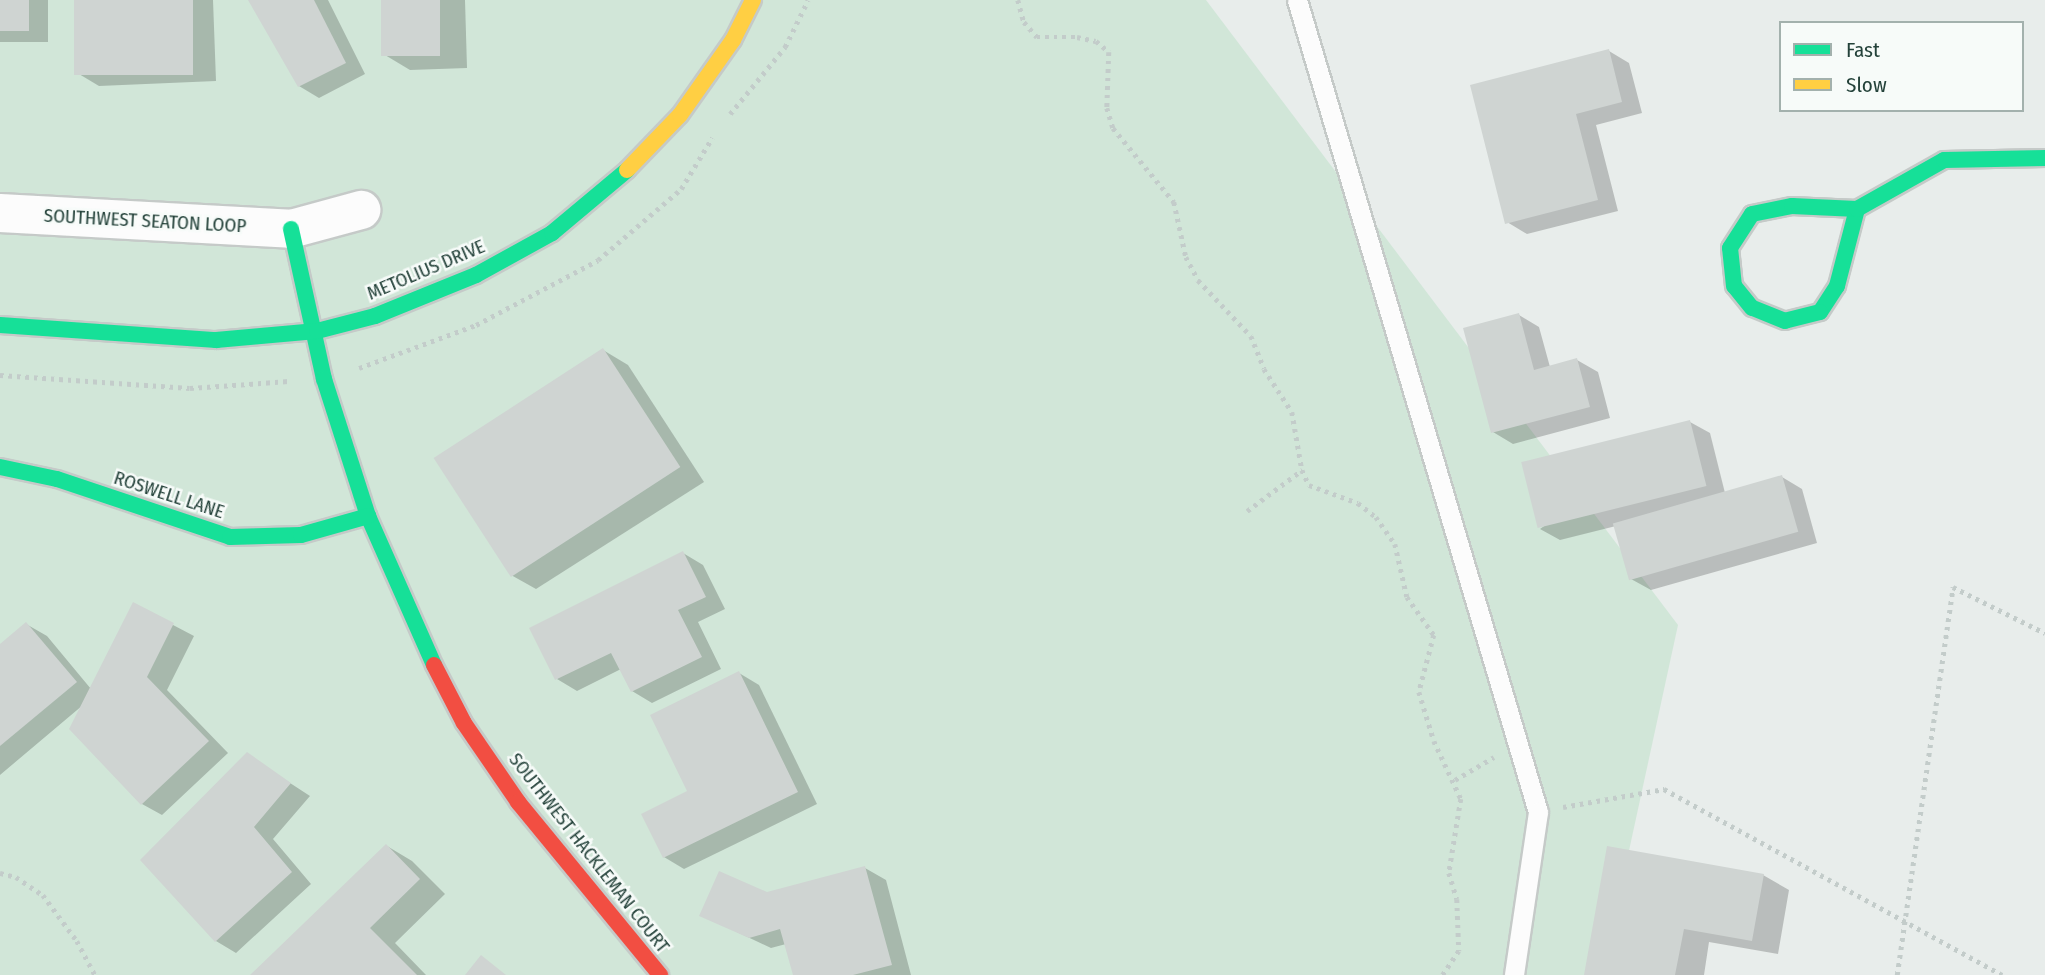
<!DOCTYPE html>
<style>
body{margin:0}
#map{position:relative;width:2045px;height:975px;overflow:hidden;background:#e8edeb;font-family:"Fira Sans Condensed",sans-serif}
div>[style]{position:absolute}
[style*='--x']{left:calc(var(--x)*1px);top:calc(var(--y)*1px);width:calc(var(--w)*1px);rotate:calc(var(--a)*1deg)}
.green>*{inset:0;background:#d1e6d8}
.shadow>*{inset:0;background:#0003;transform-origin:0 0}
.building>*{inset:0;background:#cfd4d2;transform-origin:0 0}
.path>*{height:4.5px;margin-top:-2.25px;transform-origin:0;background:repeating-linear-gradient(90deg,#c3ccca 0 3.5px,transparent 0 8.5px)}
.roads{filter:drop-shadow(2px 0 #c5cac8) drop-shadow(-2px 0 #c5cac8) drop-shadow(0 2px #c5cac8) drop-shadow(0 -2px #c5cac8)}
.lane>*{height:19px;margin:-9.5px;padding:0 9.5px;transform-origin:9.5px;border-radius:9.5px;background:#fcfcfc}
.street>*{height:38px;margin:-19px;padding:0 19px;transform-origin:19px;border-radius:19px;background:#fcfcfc}
.fast>*{height:16px;margin:-8px;padding:0 8px;transform-origin:8px;border-radius:8px;background:#16e098}
.slow>*{height:16px;margin:-8px;padding:0 8px;transform-origin:8px;border-radius:8px;background:#ffcf43}
.jam>*{height:16px;margin:-8px;padding:0 8px;transform-origin:8px;border-radius:8px;background:#f24e42}
span{translate:-50% -50%;white-space:nowrap;text-align:center;line-height:1.15;-webkit-text-stroke:5px #f7fbf9;paint-order:stroke}
.street-label{font-size:19px;color:#24423a}
.legend{position:absolute;left:1779px;top:21px;width:245px;height:91px;box-sizing:border-box;background:#f7fbf9;border:2px solid #a3b1ad;margin:0;padding:9px 12px;list-style:none;font-size:21px;color:#24423a}
.legend li{display:flex;align-items:center;gap:14px;height:35px}
.legend b{width:35px;border:2px solid #a3b1ad}
</style>
<div id="map">
<div class="green">
<div style="clip-path:polygon(0 0,1206px 0,1678px 625px,1602px 975px,0 975px)"></div>
</div>
<div class="shadow">
<div style="left:0;top:0;width:48px;height:42px"></div>
<div style="clip-path:polygon(75px 0,213px 0,216px 81px,99px 86px,79px 74px)"></div>
<div style="clip-path:polygon(250px 0,328px 0,365px 74px,319px 98px,299px 86px)"></div>
<div style="clip-path:polygon(383px 0,465px 0,467px 68px,410px 70px,385px 55px)"></div>
<div style="clip-path:polygon(1609px 51px,1629px 63px,1642px 113px,1596px 125px,1618px 211px,1527px 234px,1507px 222px)"></div>
<div style="clip-path:polygon(1519px 315px,1539px 327px,1550px 367px,1577px 360px,1598px 372px,1610px 418px,1513px 444px,1493px 432px)"></div>
<div style="clip-path:polygon(603px 350px,628px 365px,704px 482px,536px 589px,511px 575px)"></div>
<div style="clip-path:polygon(1690px 422px,1710px 433px,1725px 493px,1782px 477px,1802px 489px,1817px 543px,1651px 590px,1631px 579px,1616px 526px,1560px 540px,1540px 529px)"></div>
<div style="clip-path:polygon(683px 553px,703px 565px,725px 609px,698px 622px,721px 669px,652px 703px,632px 691px,621px 669px,577px 691px,557px 679px)"></div>
<div style="clip-path:polygon(133px 604px,194px 636px,167px 690px,228px 753px,162px 815px,142px 804px,83px 705px,0 775px,0 646px,26px 624px,47px 636px,91px 689px)"></div>
<div style="clip-path:polygon(739px 673px,759px 685px,817px 804px,684px 869px,664px 857px)"></div>
<div style="clip-path:polygon(247px 755px,310px 796px,273px 839px,311px 884px,236px 953px,216px 941px,142px 860px)"></div>
<div style="clip-path:polygon(387px 846px,412px 861px,445px 894px,395px 943px,426px 975px,254px 975px)"></div>
<div style="clip-path:polygon(865px 868px,886px 880px,911px 975px,794px 975px,786px 944px,771px 948px,701px 915px)"></div>
<div style="clip-path:polygon(1763px 875px,1789px 890px,1778px 954px,1709px 942px,1704px 975px,1585px 975px)"></div>
</div>
<div class="building">
<div style="left:0;top:0;width:29px;height:31px"></div>
<div style="left:74px;top:0;width:119px;height:75px"></div>
<div style="clip-path:polygon(248px 0,314px 0,346px 63px,298px 87px)"></div>
<div style="left:381px;top:0;width:59px;height:56px"></div>
<div style="clip-path:polygon(1609px 49px,1622px 102px,1576px 114px,1598px 200px,1505px 224px,1470px 85px)"></div>
<div style="clip-path:polygon(1519px 313px,1534px 370px,1577px 358px,1590px 407px,1491px 433px,1463px 328px)"></div>
<div style="left:603px;top:348px;width:142px;height:202px;rotate:57deg"></div>
<div style="left:1690px;top:420px;width:68px;height:174px;rotate:76deg"></div>
<div style="left:1782px;top:475px;width:59px;height:176px;rotate:74deg"></div>
<div style="clip-path:polygon(683px 551px,706px 597px,678px 610px,702px 657px,631px 692px,611px 653px,555px 680px,529px 628px)"></div>
<div style="clip-path:polygon(133px 602px,174px 623px,147px 677px,209px 741px,141px 805px,69px 729px)"></div>
<div style="clip-path:polygon(26px 622px,77px 682px,0 746px,0 644px)"></div>
<div style="clip-path:polygon(739px 671px,798px 792px,663px 858px,641px 814px,687px 791px,650px 715px)"></div>
<div style="clip-path:polygon(247px 752px,291px 783px,254px 827px,292px 872px,215px 942px,140px 860px)"></div>
<div style="clip-path:polygon(386px 844px,420px 879px,370px 928px,417px 975px,250px 975px)"></div>
<div style="clip-path:polygon(1607px 846px,1764px 874px,1752px 941px,1684px 929px,1675px 975px,1584px 975px)"></div>
<div style="clip-path:polygon(865px 866px,892px 965px,853px 975px,793px 975px,780px 929px,749px 938px,699px 916px,719px 871px,767px 892px)"></div>
<div style="clip-path:polygon(481px 955px,506px 975px,465px 975px)"></div>
</div>
<div class="path">
<div style="--x:1018;--y:0;--w:23;--a:75"></div>
<div style="--x:1024;--y:22;--w:20;--a:49"></div>
<div style="--x:1037;--y:37;--w:40;--a:0"></div>
<div style="--x:1077;--y:37;--w:19;--a:12"></div>
<div style="--x:1096;--y:41;--w:17;--a:40"></div>
<div style="--x:1109;--y:52;--w:56;--a:92"></div>
<div style="--x:1107;--y:108;--w:21;--a:73"></div>
<div style="--x:1113;--y:128;--w:96;--a:50.5"></div>
<div style="--x:1174;--y:202;--w:56;--a:77.7"></div>
<div style="--x:1186;--y:257;--w:26;--a:62"></div>
<div style="--x:1198;--y:280;--w:77;--a:46.6"></div>
<div style="--x:1251;--y:336;--w:35;--a:68"></div>
<div style="--x:1264;--y:369;--w:51;--a:56.9"></div>
<div style="--x:1292;--y:412;--w:59;--a:80.2"></div>
<div style="--x:1302;--y:470;--w:17;--a:65"></div>
<div style="--x:1309;--y:485;--w:52;--a:20.2"></div>
<div style="--x:1358;--y:503;--w:23;--a:38"></div>
<div style="--x:1376;--y:517;--w:33;--a:55"></div>
<div style="--x:1395;--y:544;--w:54;--a:77.2"></div>
<div style="--x:1407;--y:597;--w:47;--a:54.6"></div>
<div style="--x:1434;--y:635;--w:59;--a:104.7"></div>
<div style="--x:1419;--y:692;--w:51;--a:73"></div>
<div style="--x:1434;--y:741;--w:64;--a:65"></div>
<div style="--x:1461;--y:799;--w:75;--a:99.2"></div>
<div style="--x:1449;--y:873;--w:27;--a:73"></div>
<div style="--x:1457;--y:899;--w:52;--a:87.8"></div>
<div style="--x:1459;--y:951;--w:29;--a:124"></div>
<div style="--x:730;--y:114;--w:87;--a:-50.6"></div>
<div style="--x:785;--y:47;--w:52;--a:-63.9"></div>
<div style="--x:359;--y:368;--w:125;--a:-20.2"></div>
<div style="--x:476;--y:325;--w:138;--a:-28"></div>
<div style="--x:598;--y:260;--w:109;--a:-40.5"></div>
<div style="--x:681;--y:189;--w:60;--a:-58.7"></div>
<div style="--x:0;--y:375;--w:190;--a:3.9"></div>
<div style="--x:190;--y:388;--w:99;--a:-4"></div>
<div style="--x:1247;--y:511;--w:69;--a:-36.7"></div>
<div style="--x:1455;--y:780;--w:45;--a:-30.5"></div>
<div style="--x:1563;--y:807;--w:103;--a:-10.1"></div>
<div style="--x:1664;--y:789;--w:386;--a:28.8"></div>
<div style="--x:0;--y:873;--w:16;--a:14"></div>
<div style="--x:16;--y:877;--w:32;--a:34"></div>
<div style="--x:43;--y:895;--w:57;--a:53.5"></div>
<div style="--x:77;--y:941;--w:38;--a:62"></div>
<div style="--x:1897;--y:975;--w:392;--a:-81.8"></div>
<div style="--x:1953;--y:587;--w:103;--a:26.6"></div>
</div>
<div class="roads">
<div class="lane">
<div style="--x:1297;--y:0;--w:847;--a:73.47"></div>
<div style="--x:1538;--y:812;--w:165;--a:98.4"></div>
</div>
<div class="street">
<div style="--x:0;--y:213;--w:291;--a:3.1"></div>
<div style="--x:291;--y:229;--w:73;--a:-15.2"></div>
</div>
<div class="fast">
<div style="--x:1857;--y:209;--w:80;--a:104.6"></div>
<div style="--x:1837;--y:286;--w:31;--a:123"></div>
<div style="--x:1820;--y:312;--w:36;--a:166"></div>
<div style="--x:1785;--y:321;--w:35;--a:-158"></div>
<div style="--x:1752;--y:308;--w:28;--a:-129"></div>
<div style="--x:1734;--y:286;--w:38;--a:-96"></div>
<div style="--x:1730;--y:248;--w:40;--a:-57.1"></div>
<div style="--x:1752;--y:214;--w:41;--a:-11.3"></div>
<div style="--x:1792;--y:206;--w:65;--a:2.6"></div>
<div style="--x:1857;--y:209;--w:100;--a:-29.4"></div>
<div style="--x:1944;--y:160;--w:101;--a:-1.1"></div>
<div style="--x:291;--y:229;--w:154;--a:77.6"></div>
<div style="--x:324;--y:379;--w:144;--a:72.2"></div>
<div style="--x:368;--y:516;--w:163;--a:66.1"></div>
<div style="--x:0;--y:325;--w:217;--a:4"></div>
<div style="--x:216;--y:340;--w:101;--a:-5.1"></div>
<div style="--x:317;--y:331;--w:60;--a:-14.5"></div>
<div style="--x:375;--y:316;--w:109;--a:-22.1"></div>
<div style="--x:476;--y:275;--w:87;--a:-28.9"></div>
<div style="--x:552;--y:233;--w:98;--a:-40"></div>
<div style="--x:0;--y:467;--w:58;--a:11.9"></div>
<div style="--x:57;--y:479;--w:182;--a:18.5"></div>
<div style="--x:230;--y:537;--w:71;--a:-1.6"></div>
<div style="--x:301;--y:535;--w:70;--a:-15.8"></div>
</div>
<div class="slow">
<div style="--x:627;--y:170;--w:76;--a:-46.1"></div>
<div style="--x:680;--y:115;--w:92;--a:-54.8"></div>
<div style="--x:733;--y:40;--w:45;--a:-63.4"></div>
</div>
<div class="jam">
<div style="--x:434;--y:665;--w:65;--a:62.7"></div>
<div style="--x:464;--y:723;--w:96;--a:55.6"></div>
<div style="--x:518;--y:802;--w:224;--a:50.6"></div>
</div>
</div>
<div class="street-label">
<span style="left:145px;top:221px;rotate:3deg">SOUTHWEST SEATON LOOP</span>
<span style="left:426px;top:270px;rotate:-23deg">METOLIUS DRIVE</span>
<span style="left:169px;top:495px;rotate:18deg">ROSWELL LANE</span>
<span style="left:589px;top:853px;rotate:52deg">SOUTHWEST HACKLEMAN COURT</span>
</div>
<ul class="legend">
<li><b style="height:9px;background:#16e098"></b>Fast</li>
<li><b style="height:9px;background:#ffcf43"></b>Slow</li>
</ul>
</div>
